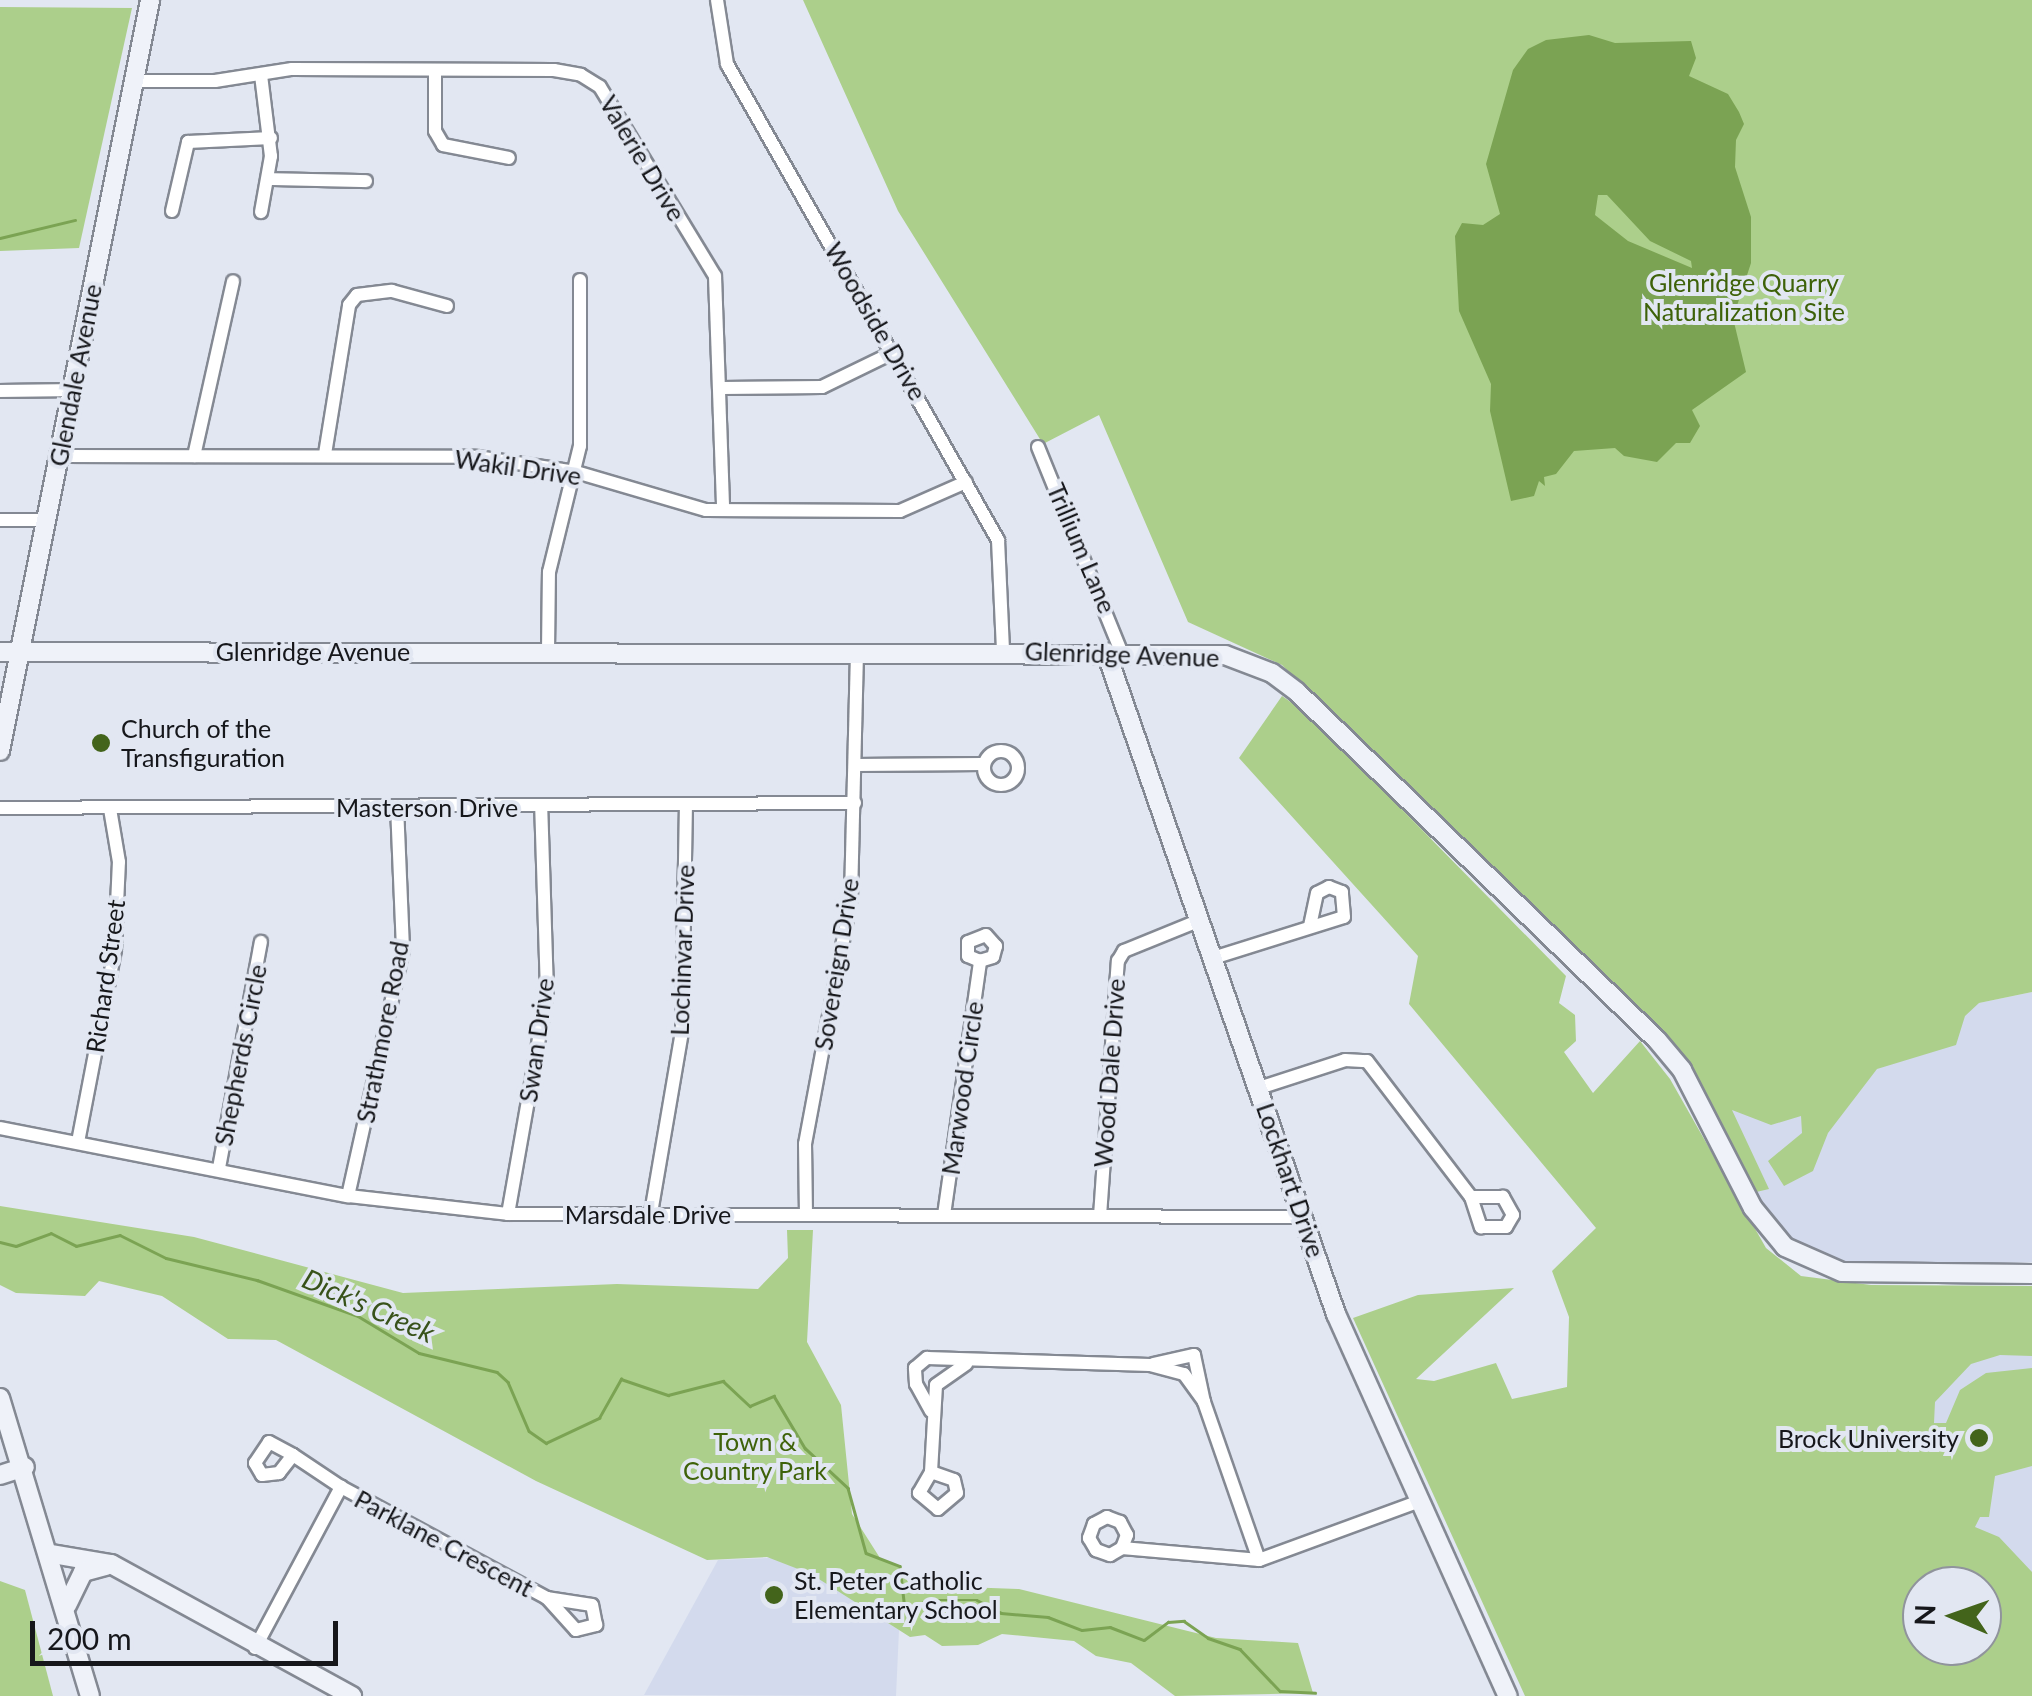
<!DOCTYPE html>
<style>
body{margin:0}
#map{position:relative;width:2032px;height:1696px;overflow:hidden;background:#e2e7f2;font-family:Lato,sans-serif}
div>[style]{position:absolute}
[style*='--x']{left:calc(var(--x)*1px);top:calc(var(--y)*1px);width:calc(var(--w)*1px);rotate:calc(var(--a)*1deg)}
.built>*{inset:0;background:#d3daed}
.green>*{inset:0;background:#accf8b}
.water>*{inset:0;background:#7ba353}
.stream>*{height:2.5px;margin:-1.25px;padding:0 1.25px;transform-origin:1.25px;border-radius:1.25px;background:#7ba353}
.roads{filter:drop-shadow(2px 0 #848993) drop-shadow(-2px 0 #848993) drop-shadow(0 2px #848993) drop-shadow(0 -2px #848993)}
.street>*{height:12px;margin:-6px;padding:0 6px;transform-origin:6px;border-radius:6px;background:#fff}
.street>.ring{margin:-6px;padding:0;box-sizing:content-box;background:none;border:12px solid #fff;border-radius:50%}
.secondary>*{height:18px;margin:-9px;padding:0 9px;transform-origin:9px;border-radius:9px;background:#eff2f9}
.dots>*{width:28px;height:28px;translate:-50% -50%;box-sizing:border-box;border:5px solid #e2e7f2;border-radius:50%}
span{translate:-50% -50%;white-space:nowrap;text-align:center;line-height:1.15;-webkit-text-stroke:8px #e2e7f2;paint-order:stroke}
.street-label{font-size:25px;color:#16171b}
.park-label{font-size:25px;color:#3e6209}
.poi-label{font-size:25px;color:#16171b}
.left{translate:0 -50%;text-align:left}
.right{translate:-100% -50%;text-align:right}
.water-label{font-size:28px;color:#38521a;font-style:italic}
.north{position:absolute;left:1902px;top:1566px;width:100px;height:100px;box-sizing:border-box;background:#e2e7f2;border:2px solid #90949c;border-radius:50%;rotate:272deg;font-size:28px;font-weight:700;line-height:40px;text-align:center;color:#16171b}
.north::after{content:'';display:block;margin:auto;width:35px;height:45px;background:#43641b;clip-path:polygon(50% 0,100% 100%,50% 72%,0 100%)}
.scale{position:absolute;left:30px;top:1621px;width:308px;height:45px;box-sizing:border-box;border:5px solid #16171b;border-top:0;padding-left:12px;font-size:30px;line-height:35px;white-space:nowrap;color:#16171b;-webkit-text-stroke:8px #e2e7f2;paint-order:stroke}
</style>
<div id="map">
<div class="built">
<div style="clip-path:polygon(2032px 992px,2032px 1262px,1850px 1266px,1789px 1240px,1764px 1213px,1690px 1063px)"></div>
<div style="clip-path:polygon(2032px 1293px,2032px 1587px,1957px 1531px,1924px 1407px)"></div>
<div style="clip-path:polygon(792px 1557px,899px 1630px,896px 1696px,644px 1695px,718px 1560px)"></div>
</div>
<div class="green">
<div style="clip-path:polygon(803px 0,2032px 0,2032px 992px,1979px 1003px,1965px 1016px,1956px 1045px,1877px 1069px,1828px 1133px,1813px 1171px,1784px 1186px,1768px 1161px,1802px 1133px,1801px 1116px,1771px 1125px,1732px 1110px,1769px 1189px,1752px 1193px,1688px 1064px,1620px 990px,1527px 911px,1282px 665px,1188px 622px,1099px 415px,1043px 444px,898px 211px)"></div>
<div style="clip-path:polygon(0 7px,132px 8px,79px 248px,0 251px)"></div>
<div style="clip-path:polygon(evenodd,1282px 696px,1308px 714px,1566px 976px,1559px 1003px,1575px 1015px,1576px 1041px,1564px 1052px,1593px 1093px,1640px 1041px,1670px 1079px,1766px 1248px,1801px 1276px,1871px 1285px,2032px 1286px,2032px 1356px,2000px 1355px,1971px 1364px,1935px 1402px,1934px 1423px,1946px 1423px,1960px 1390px,1986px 1373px,2032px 1368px,2032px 1466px,1995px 1476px,1989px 1517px,1980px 1517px,1975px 1527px,1999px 1537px,2032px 1572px,2032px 1696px,1525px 1696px,1353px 1318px,1418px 1295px,1514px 1288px,1416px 1379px,1434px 1381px,1496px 1363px,1512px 1399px,1567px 1387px,1569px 1317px,1552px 1271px,1596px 1228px,1409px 1004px,1418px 956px,1239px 758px,1282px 696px,1922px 1586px,1982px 1586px,1982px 1646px,1922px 1646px,1922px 1586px)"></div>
<div style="clip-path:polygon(0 1206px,194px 1237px,403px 1293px,617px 1284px,758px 1289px,788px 1258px,787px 1230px,813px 1230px,807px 1342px,841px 1405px,852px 1514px,880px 1558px,936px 1586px,1019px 1589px,1216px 1638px,1298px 1643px,1313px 1693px,1175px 1696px,1131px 1663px,1096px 1656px,1074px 1641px,1002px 1634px,978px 1645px,942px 1646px,925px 1635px,910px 1637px,811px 1574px,767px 1557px,707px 1560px,536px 1481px,276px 1340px,228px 1339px,162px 1296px,99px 1281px,85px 1296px,16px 1293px,0 1285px)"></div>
<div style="clip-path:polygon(0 1581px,25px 1590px,53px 1696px,0 1696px)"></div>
</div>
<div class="water">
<div style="clip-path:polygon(evenodd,1589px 35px,1615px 43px,1691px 41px,1696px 58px,1689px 76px,1728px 94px,1739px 112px,1744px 124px,1736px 140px,1735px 167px,1751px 217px,1751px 263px,1733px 318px,1746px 372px,1692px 410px,1700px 426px,1690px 443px,1676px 443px,1657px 462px,1624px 456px,1615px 448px,1574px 451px,1556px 474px,1544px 477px,1545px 486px,1539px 481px,1534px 496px,1511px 501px,1490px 411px,1491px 384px,1459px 311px,1455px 236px,1462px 223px,1483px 225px,1500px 214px,1486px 164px,1513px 70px,1528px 49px,1546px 40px,1589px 35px,1598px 195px,1607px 195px,1650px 241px,1691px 261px,1692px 268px,1628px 241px,1595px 215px,1598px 195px)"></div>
</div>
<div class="stream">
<div style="--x:0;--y:238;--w:77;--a:-13.5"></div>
<div style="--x:0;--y:1242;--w:16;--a:14"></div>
<div style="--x:16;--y:1246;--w:37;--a:-20"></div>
<div style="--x:51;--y:1233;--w:28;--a:27"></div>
<div style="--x:76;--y:1246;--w:45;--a:-14"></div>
<div style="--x:120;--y:1235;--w:51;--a:26.6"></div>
<div style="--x:166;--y:1258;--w:94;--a:13.6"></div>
<div style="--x:257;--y:1280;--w:107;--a:19.6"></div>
<div style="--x:358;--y:1316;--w:71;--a:31.2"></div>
<div style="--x:419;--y:1353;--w:80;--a:13.7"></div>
<div style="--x:497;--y:1372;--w:15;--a:42"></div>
<div style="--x:508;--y:1382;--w:53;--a:66.8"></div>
<div style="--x:529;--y:1431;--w:21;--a:35"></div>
<div style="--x:546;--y:1443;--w:59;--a:-25.3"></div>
<div style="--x:599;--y:1418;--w:45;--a:-60.6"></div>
<div style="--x:621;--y:1379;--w:50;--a:18.8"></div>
<div style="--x:668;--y:1395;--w:57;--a:-14.3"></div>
<div style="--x:723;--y:1381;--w:37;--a:43"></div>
<div style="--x:750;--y:1406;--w:26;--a:-23"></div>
<div style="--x:774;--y:1396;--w:61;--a:59.2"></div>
<div style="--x:805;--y:1448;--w:59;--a:42.9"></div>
<div style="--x:848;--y:1488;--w:67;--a:74.5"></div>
<div style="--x:866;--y:1553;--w:36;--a:21"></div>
<div style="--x:900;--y:1566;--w:44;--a:83.5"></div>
<div style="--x:905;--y:1610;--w:26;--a:-23"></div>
<div style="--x:929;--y:1600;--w:48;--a:0"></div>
<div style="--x:977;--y:1600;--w:27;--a:28"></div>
<div style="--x:1001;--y:1613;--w:47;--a:4.9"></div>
<div style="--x:1048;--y:1617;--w:36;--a:21"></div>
<div style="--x:1082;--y:1630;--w:28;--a:-6"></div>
<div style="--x:1110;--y:1627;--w:36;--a:21"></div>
<div style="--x:1144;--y:1640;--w:30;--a:-37"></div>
<div style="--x:1168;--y:1622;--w:16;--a:-4"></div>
<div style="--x:1184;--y:1621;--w:29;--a:35"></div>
<div style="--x:1208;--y:1638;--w:34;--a:19"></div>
<div style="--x:1240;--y:1649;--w:58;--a:46.4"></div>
<div style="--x:1280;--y:1691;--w:35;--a:3"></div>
</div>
<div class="roads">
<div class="street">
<div style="--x:717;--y:0;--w:65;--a:81.1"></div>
<div style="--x:727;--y:64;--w:548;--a:60.35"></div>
<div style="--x:998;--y:540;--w:111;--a:87.4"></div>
<div style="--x:435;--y:70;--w:61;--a:90"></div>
<div style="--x:435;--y:131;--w:16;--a:60"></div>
<div style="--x:443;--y:145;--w:67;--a:11.1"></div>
<div style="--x:261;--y:75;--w:82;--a:83"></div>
<div style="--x:271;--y:156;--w:57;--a:100.1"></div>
<div style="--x:134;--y:81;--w:81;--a:0"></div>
<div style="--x:215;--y:81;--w:78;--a:-8.9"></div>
<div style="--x:292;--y:69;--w:262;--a:0.2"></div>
<div style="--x:554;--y:70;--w:27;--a:10"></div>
<div style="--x:581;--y:75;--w:22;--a:32"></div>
<div style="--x:600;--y:87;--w:221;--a:58.7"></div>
<div style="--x:715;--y:276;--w:234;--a:88"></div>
<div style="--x:268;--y:179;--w:98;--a:1.2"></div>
<div style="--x:172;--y:211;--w:71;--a:-76.9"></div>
<div style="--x:188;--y:142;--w:83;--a:-2.8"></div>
<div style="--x:722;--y:388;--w:100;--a:-0.6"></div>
<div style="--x:822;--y:387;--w:82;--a:-25.9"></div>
<div style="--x:0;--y:391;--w:72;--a:-0.8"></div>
<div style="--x:1038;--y:447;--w:220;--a:67.9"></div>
<div style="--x:325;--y:454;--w:151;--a:-80.8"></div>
<div style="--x:349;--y:305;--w:13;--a:-51"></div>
<div style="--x:357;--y:295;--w:35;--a:-7"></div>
<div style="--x:392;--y:291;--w:57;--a:15.3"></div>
<div style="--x:59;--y:456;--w:418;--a:0.1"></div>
<div style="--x:477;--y:457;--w:100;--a:8.6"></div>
<div style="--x:576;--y:472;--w:135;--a:16.3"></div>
<div style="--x:706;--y:510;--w:194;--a:0.3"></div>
<div style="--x:900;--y:511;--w:72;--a:-23.7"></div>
<div style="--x:194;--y:456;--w:179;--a:-77.4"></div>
<div style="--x:0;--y:520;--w:46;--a:0"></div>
<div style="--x:548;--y:651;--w:79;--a:-89.3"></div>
<div style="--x:549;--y:572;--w:130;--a:-76.2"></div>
<div style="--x:580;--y:446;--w:166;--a:-90"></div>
<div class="ring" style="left:984px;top:751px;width:22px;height:22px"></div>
<div style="--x:855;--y:765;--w:128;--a:-0.4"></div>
<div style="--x:0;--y:808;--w:855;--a:-0.34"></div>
<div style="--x:1213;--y:958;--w:137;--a:-17.4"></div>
<div style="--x:1344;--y:917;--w:25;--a:-95"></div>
<div style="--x:1342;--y:892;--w:14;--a:-159"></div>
<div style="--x:1329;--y:887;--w:13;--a:153"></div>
<div style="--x:1317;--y:893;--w:34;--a:102"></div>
<div style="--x:1259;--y:1088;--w:90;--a:-18"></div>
<div style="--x:1345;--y:1060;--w:22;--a:3"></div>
<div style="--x:1367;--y:1061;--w:171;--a:52.6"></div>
<div style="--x:1471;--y:1197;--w:32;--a:72"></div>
<div style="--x:1481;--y:1227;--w:25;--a:0"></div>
<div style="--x:1506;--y:1227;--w:14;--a:-60"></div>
<div style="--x:1513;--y:1215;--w:21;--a:-119"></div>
<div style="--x:1503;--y:1197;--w:32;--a:180"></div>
<div style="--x:0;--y:1128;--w:355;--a:11.1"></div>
<div style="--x:348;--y:1196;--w:161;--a:6.4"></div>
<div style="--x:508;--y:1214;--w:795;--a:0.22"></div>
<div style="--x:78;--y:1142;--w:197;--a:-79.1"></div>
<div style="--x:115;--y:949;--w:87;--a:-87.4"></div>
<div style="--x:119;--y:862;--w:54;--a:-99.6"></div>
<div style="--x:219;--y:1168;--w:230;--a:-79.5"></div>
<div style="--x:348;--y:1196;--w:253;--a:-77.4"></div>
<div style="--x:403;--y:949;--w:142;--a:-92.4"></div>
<div style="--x:651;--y:1213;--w:184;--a:-80.3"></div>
<div style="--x:682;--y:1032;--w:227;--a:-89"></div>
<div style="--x:508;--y:1214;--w:225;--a:-80"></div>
<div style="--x:547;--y:992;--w:186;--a:-91.8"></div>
<div style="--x:806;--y:1215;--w:71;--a:-90.8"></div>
<div style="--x:805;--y:1144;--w:250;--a:-79.4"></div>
<div style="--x:851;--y:898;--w:246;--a:-88.6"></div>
<div style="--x:944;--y:1215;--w:257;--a:-81.9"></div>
<div style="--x:980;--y:961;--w:13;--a:-157"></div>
<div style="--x:968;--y:956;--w:14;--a:-90"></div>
<div style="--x:968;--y:942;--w:19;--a:-21"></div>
<div style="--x:986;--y:935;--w:15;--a:48"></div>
<div style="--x:996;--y:946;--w:11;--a:105"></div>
<div style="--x:993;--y:957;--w:14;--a:163"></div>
<div style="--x:1100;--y:1216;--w:256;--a:-86"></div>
<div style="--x:1118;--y:961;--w:12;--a:-59"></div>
<div style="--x:1124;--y:951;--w:80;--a:-22.1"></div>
<div style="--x:1153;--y:1364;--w:42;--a:-12.4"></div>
<div style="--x:1194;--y:1355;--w:48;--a:78"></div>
<div style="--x:1204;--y:1402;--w:167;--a:70.8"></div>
<div style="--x:931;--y:1411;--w:31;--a:-119"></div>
<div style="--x:916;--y:1384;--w:16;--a:-94"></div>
<div style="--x:915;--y:1368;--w:16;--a:-40"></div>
<div style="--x:927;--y:1358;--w:223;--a:1.8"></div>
<div style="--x:1150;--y:1365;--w:35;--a:15"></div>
<div style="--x:1184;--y:1374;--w:34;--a:54"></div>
<div style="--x:293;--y:1455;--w:23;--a:128"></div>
<div style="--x:279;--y:1473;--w:17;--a:173"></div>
<div style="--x:262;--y:1475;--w:14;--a:-120"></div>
<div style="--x:255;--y:1463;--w:25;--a:-56"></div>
<div style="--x:269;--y:1442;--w:27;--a:28"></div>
<div style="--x:293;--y:1455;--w:58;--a:33.7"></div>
<div style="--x:341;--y:1487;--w:234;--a:28.3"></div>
<div style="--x:547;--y:1598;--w:43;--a:47.8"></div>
<div style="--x:576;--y:1630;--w:21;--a:-14"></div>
<div style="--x:596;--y:1625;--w:20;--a:-101"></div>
<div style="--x:592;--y:1605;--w:46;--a:-171.2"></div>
<div style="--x:931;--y:1472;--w:24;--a:19"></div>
<div style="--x:954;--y:1480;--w:13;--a:77"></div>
<div style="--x:957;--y:1493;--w:25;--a:140"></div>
<div style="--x:938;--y:1509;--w:25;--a:-140"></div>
<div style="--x:919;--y:1493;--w:24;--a:-60"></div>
<div style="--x:931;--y:1472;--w:87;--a:-86.7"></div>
<div style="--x:936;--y:1385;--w:37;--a:-35"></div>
<div style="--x:1122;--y:1548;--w:14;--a:-69"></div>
<div style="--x:1127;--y:1535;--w:15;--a:-118"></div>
<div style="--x:1120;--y:1522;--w:14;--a:-159"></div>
<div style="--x:1107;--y:1517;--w:15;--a:152"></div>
<div style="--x:1094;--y:1524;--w:15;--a:110"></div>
<div style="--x:1089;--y:1538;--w:14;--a:60"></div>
<div style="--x:1096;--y:1550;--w:15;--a:20"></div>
<div style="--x:1110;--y:1555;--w:14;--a:-30"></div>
<div style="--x:1122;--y:1548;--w:138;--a:5"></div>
<div style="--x:1259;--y:1560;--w:171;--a:-20.1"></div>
<div style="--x:255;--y:1648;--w:183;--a:-61.9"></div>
</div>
<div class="secondary">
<div style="--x:0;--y:652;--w:1225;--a:0.14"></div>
<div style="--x:1225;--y:655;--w:50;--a:21"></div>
<div style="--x:1272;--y:673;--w:31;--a:37"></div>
<div style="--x:1297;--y:692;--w:501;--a:44.03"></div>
<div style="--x:1657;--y:1040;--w:39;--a:50"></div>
<div style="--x:1682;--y:1070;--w:155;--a:62.8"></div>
<div style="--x:1753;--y:1208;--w:50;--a:50.6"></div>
<div style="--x:1785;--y:1247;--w:62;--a:23.7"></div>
<div style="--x:1842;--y:1272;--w:190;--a:0.6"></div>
<div style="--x:1106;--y:652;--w:701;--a:70.84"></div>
<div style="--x:1336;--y:1314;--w:419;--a:65.8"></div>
<div style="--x:0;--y:751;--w:766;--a:-78.7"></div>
<div style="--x:0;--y:1398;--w:311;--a:73.2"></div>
<div style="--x:0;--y:1475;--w:26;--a:-18"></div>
<div style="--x:52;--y:1554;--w:60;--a:9.6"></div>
<div style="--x:111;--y:1564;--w:275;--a:28.7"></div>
<div style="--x:67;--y:1605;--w:37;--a:-64"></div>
<div style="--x:83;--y:1572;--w:24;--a:-15"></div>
</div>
</div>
<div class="dots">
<div style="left:101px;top:743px;background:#43641b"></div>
<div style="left:1979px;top:1438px;background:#43641b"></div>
<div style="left:774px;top:1595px;background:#43641b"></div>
</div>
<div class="street-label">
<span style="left:643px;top:158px;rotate:59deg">Valerie Drive</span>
<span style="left:876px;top:321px;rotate:60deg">Woodside Drive</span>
<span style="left:75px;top:375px;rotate:-79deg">Glendale Avenue</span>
<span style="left:518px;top:467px;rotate:8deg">Wakil Drive</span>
<span style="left:1082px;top:548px;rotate:67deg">Trillium Lane</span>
<span style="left:313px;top:651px">Glenridge Avenue</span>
<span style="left:1122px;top:654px;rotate:2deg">Glenridge Avenue</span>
<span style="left:427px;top:807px">Masterson Drive</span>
<span style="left:682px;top:950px;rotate:-88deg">Lochinvar Drive</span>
<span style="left:836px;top:964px;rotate:-81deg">Sovereign Drive</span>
<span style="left:105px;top:976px;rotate:-82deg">Richard Street</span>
<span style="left:382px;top:1032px;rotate:-79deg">Strathmore Road</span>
<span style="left:536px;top:1040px;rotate:-82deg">Swan Drive</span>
<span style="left:240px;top:1055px;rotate:-79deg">Shepherds Circle</span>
<span style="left:1109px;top:1073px;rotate:-86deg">Wood Dale Drive</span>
<span style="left:962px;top:1088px;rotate:-82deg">Marwood Circle</span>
<span style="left:1291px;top:1180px;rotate:71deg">Lockhart Drive</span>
<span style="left:648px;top:1214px">Marsdale Drive</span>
<span style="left:444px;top:1543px;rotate:28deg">Parklane Crescent</span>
</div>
<div class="park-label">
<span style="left:1744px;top:297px">Glenridge Quarry<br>Naturalization Site</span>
<span style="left:755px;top:1456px">Town &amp;<br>Country Park</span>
</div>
<div class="poi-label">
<span class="left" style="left:121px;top:743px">Church of the<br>Transfiguration</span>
<span class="right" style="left:1959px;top:1438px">Brock University</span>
<span class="left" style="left:794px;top:1595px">St. Peter Catholic<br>Elementary School</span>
</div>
<div class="water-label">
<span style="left:369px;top:1305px;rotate:24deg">Dick's Creek</span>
</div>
<div class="north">N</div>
<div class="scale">200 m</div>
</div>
